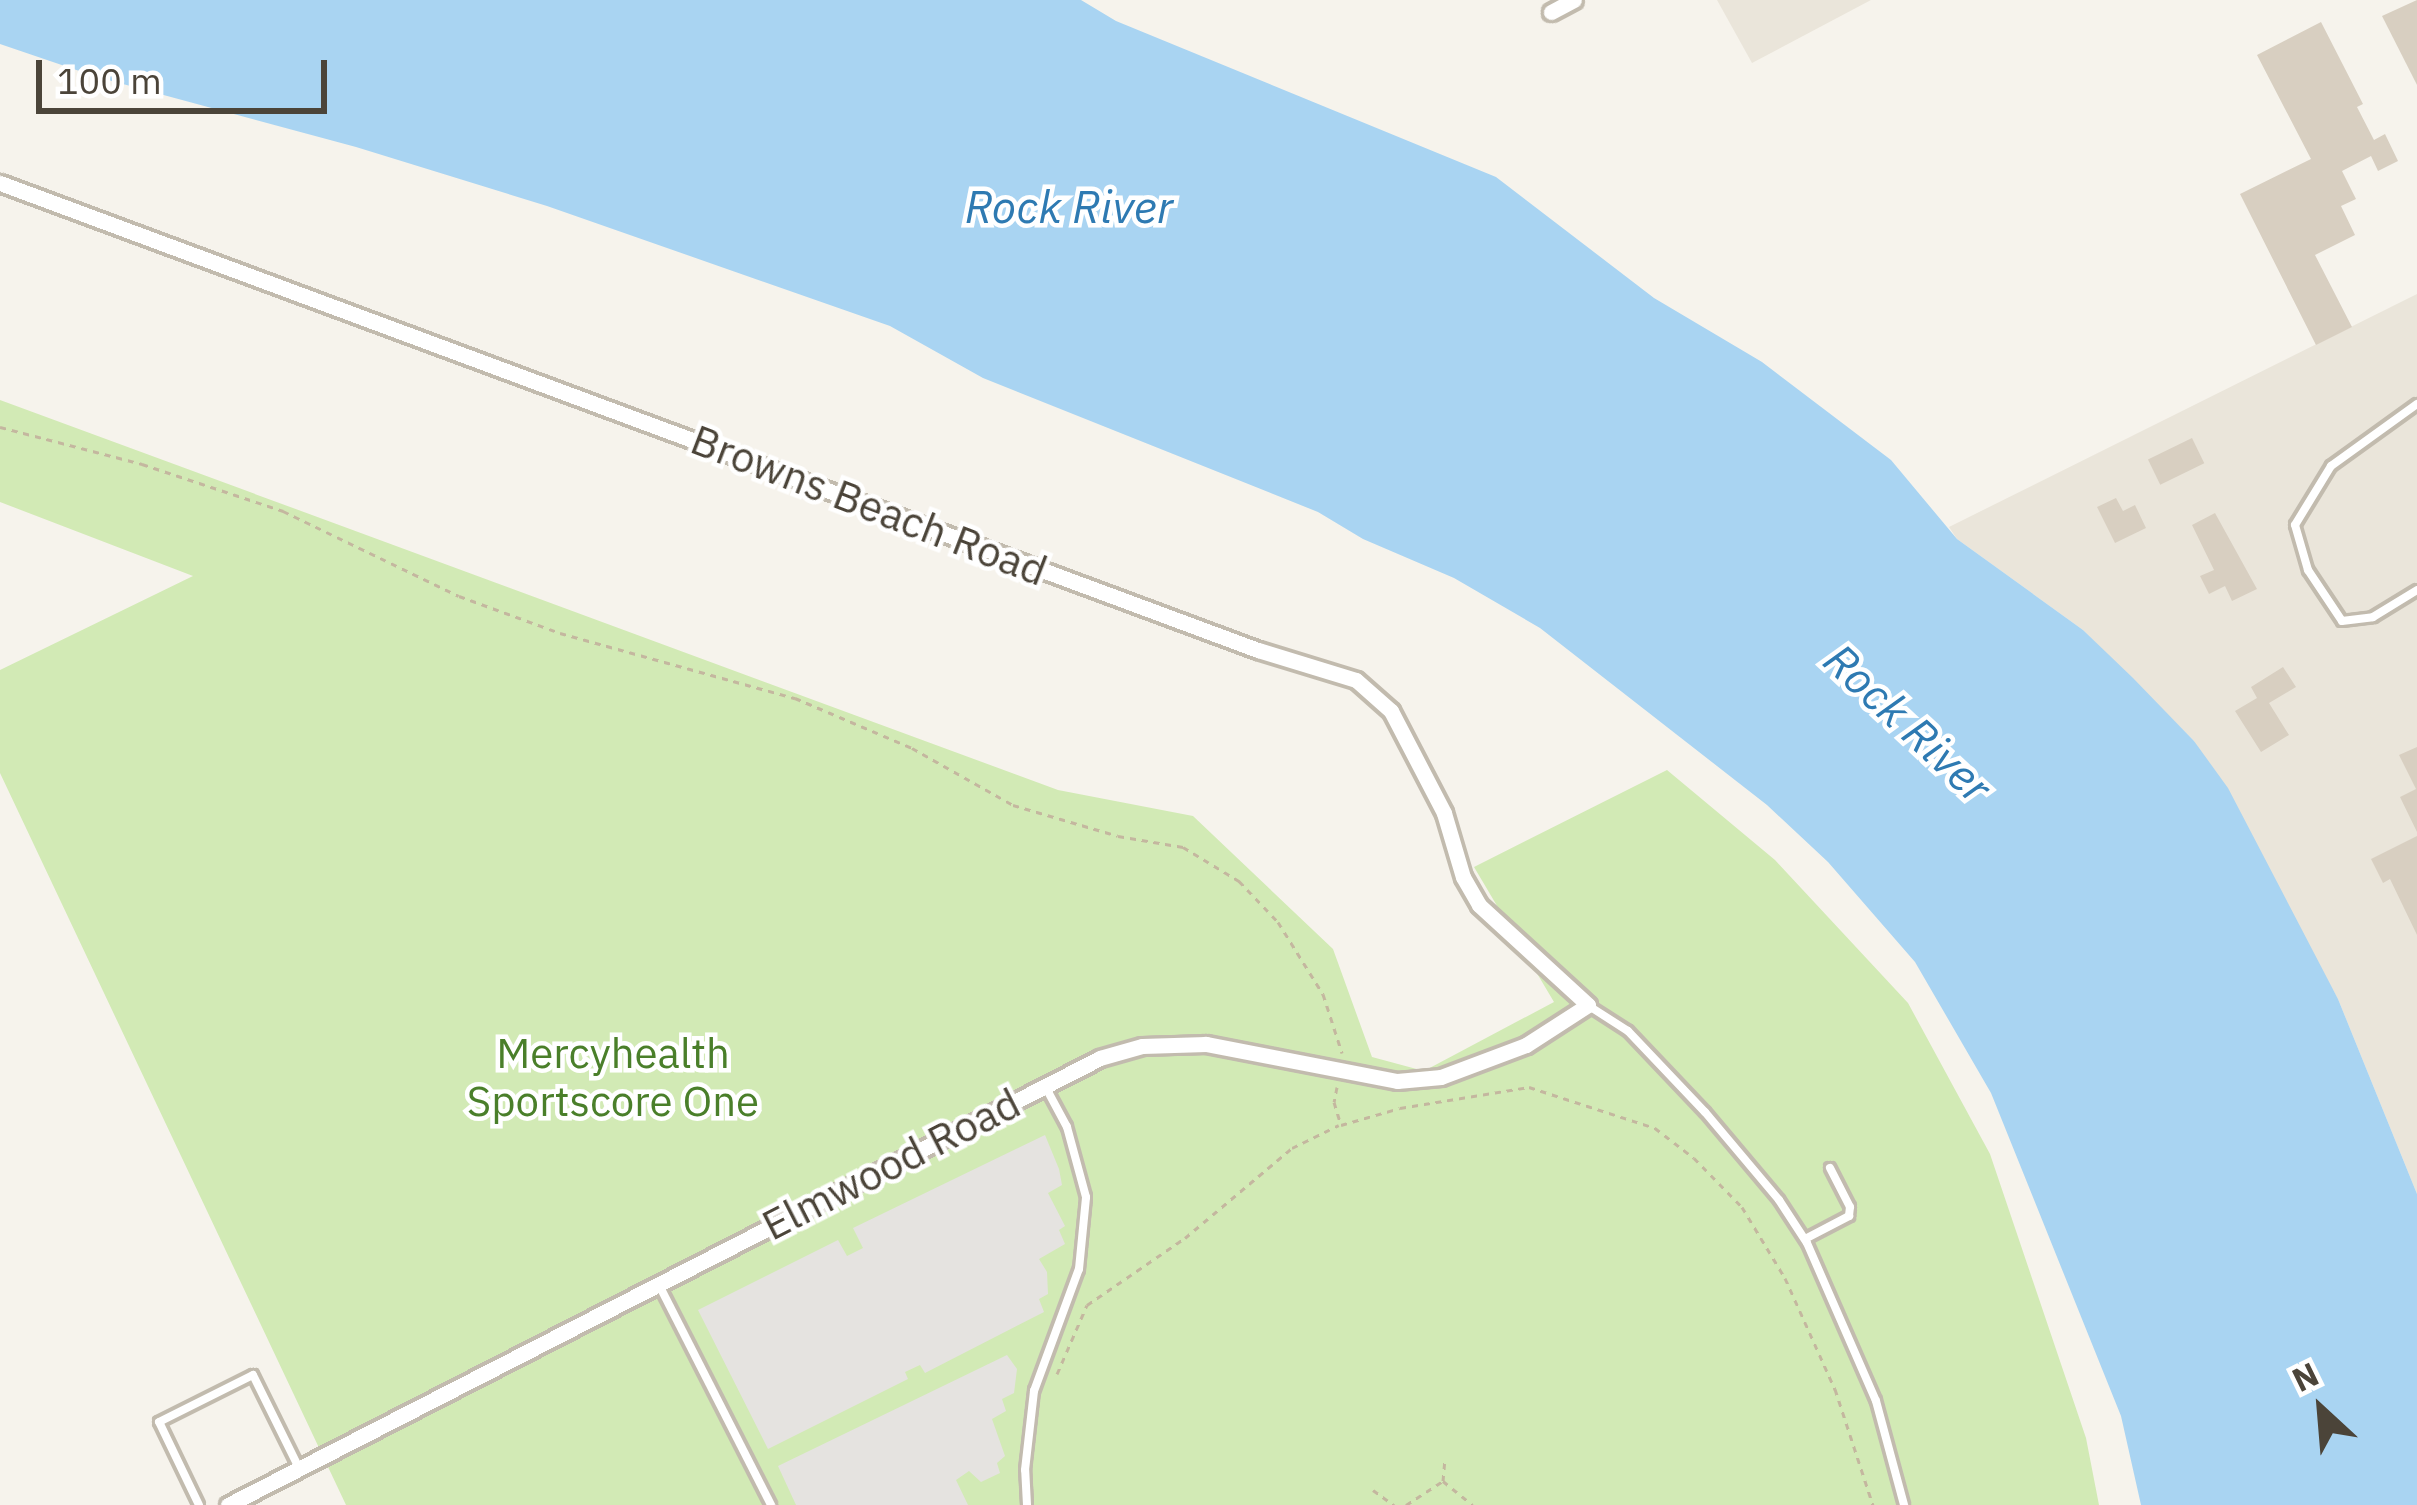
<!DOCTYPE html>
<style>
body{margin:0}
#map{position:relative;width:2417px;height:1505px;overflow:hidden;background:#f6f3ec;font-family:"IBM Plex Sans",sans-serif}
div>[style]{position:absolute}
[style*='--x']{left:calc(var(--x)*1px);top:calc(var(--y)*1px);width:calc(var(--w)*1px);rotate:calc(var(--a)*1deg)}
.residential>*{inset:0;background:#eae5da}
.green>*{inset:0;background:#d2eab5}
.parking>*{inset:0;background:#e5e3e0}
.water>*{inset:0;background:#a9d4f2}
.building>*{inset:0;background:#d8cfc1;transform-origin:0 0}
.path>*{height:3px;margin-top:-1.5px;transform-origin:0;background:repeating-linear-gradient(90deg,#c4b79f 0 6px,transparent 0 12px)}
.roads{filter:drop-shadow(3px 0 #c2bbae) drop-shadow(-3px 0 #c2bbae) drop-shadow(0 3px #c2bbae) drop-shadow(0 -3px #c2bbae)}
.service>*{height:8px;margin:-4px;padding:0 4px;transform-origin:4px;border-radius:4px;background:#fff}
.minor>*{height:15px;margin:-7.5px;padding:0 7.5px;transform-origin:7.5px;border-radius:7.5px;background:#fff}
span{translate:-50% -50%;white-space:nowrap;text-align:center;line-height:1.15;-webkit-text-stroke:9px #fff;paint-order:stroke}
.street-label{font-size:42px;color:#4b4439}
.park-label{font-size:42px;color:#4a7f2a}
.water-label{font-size:45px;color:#2e7ab2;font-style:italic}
.north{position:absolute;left:2261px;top:1349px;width:120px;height:120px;-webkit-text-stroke:9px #fff;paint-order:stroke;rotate:334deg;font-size:33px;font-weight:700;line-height:48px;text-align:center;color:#4b4439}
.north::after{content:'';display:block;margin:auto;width:42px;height:54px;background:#4b4439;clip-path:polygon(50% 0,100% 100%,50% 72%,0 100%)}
.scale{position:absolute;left:36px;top:60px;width:291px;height:54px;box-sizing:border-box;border:6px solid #4b4439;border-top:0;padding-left:15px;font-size:36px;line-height:42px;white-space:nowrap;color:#4b4439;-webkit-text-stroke:9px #fff;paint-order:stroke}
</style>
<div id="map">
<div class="residential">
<div style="clip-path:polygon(1717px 0,1871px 0,1752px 63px)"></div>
<div style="clip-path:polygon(2417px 294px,2417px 1194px,2338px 999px,2194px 741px,2083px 630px,1957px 539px,1949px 527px)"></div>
</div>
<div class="green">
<div style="clip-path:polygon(0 400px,1058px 790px,1193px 816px,1333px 949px,1372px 1057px,1424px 1071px,1554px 1002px,1474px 867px,1667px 770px,1775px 860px,1908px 1003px,1990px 1154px,2086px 1438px,2099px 1505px,346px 1505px,0 773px,0 670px,193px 576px,0 502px)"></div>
</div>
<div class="parking">
<div style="clip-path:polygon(1045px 1135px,1059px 1169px,1062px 1185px,1048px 1193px,1065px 1226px,1059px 1230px,1065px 1244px,1039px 1259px,1047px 1272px,1048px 1294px,1039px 1299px,1044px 1312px,925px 1373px,920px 1365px,905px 1372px,908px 1379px,768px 1449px,698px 1310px,838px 1240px,847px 1256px,863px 1248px,853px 1228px)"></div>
<div style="clip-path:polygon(1007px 1355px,1017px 1369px,1014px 1393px,1002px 1399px,1006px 1411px,992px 1419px,1005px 1456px,997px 1463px,1000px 1473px,981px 1482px,969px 1471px,956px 1480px,968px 1505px,796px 1505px,778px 1466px)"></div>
</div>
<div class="water">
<div style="clip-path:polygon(0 0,1081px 0,1116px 21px,1496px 177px,1654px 298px,1762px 362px,1891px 460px,1957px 539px,2083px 630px,2133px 678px,2194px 741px,2228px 788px,2338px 999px,2417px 1194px,2417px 1505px,2141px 1505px,2121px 1416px,1991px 1093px,1915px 962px,1828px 862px,1767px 805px,1540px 628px,1454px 578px,1363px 539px,1318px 512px,983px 378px,890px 326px,547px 206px,356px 147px,97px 77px,0 44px)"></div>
</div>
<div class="building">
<div style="clip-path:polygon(2417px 0,2417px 85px,2382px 16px)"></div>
<div style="clip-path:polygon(2321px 22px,2363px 104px,2357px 107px,2374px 140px,2385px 134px,2398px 161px,2378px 171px,2371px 156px,2342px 171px,2356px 199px,2341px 206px,2355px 235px,2315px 255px,2352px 327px,2316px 345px,2240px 194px,2311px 159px,2257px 55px)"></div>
<div style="left:2192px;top:438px;width:28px;height:49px;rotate:64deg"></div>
<div style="clip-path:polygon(2116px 498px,2123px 511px,2135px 505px,2146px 528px,2115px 543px,2097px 507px)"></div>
<div style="clip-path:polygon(2215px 513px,2257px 589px,2232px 601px,2225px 586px,2209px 594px,2200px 576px,2214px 570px,2192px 525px)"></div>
<div style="clip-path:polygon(2283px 667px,2296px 687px,2269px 703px,2289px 735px,2261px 752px,2235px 711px,2257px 698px,2251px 687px)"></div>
<div style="clip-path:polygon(2417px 747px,2417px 832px,2400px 797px,2416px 789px,2399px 755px)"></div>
<div style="clip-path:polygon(2417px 836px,2417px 935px,2390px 879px,2383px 883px,2371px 859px)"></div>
</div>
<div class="path">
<div style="--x:0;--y:427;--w:147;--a:14.6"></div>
<div style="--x:142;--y:464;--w:149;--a:18.4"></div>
<div style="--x:283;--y:511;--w:195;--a:25.8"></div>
<div style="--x:459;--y:596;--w:108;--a:20.1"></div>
<div style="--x:560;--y:633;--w:244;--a:15.5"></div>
<div style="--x:795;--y:698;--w:127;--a:23.1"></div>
<div style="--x:912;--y:748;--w:116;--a:29.4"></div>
<div style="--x:1013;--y:805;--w:109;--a:16.4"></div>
<div style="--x:1118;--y:836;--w:66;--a:9.6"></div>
<div style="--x:1183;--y:847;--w:66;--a:31.3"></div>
<div style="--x:1239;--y:881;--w:57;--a:46.4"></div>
<div style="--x:1278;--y:922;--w:85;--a:58"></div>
<div style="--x:1323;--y:994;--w:62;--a:72.1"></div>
<div style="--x:1337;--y:1087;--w:15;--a:101"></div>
<div style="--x:1334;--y:1102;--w:24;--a:73"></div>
<div style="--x:1341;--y:1125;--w:61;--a:-16.1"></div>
<div style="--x:1400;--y:1108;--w:131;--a:-9.2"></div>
<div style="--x:1529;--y:1087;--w:133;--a:18"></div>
<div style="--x:1655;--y:1128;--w:49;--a:37.6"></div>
<div style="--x:1694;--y:1158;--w:69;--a:45.6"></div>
<div style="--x:1742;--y:1207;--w:83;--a:58.8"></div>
<div style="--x:1785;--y:1278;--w:122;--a:65.8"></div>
<div style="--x:1835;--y:1389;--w:122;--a:71.9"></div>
<div style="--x:1057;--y:1374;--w:75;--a:-66.5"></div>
<div style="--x:1087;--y:1305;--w:119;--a:-34.4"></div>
<div style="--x:1185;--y:1238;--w:140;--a:-40.1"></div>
<div style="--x:1292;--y:1148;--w:52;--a:-26.1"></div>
<div style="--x:1443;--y:1481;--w:22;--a:-85"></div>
<div style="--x:1373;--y:1490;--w:26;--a:36"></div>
<div style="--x:1406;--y:1505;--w:44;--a:-33"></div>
<div style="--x:1443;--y:1481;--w:38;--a:39"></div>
</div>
<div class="roads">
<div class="service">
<div style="--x:2417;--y:404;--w:106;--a:144.2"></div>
<div style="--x:2331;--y:466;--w:69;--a:121.4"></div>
<div style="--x:2295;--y:525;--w:47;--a:73.9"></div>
<div style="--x:2308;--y:570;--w:61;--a:56.3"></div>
<div style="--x:2342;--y:621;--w:31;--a:-7"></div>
<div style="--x:2373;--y:617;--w:52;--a:-31.5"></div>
<div style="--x:1589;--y:1006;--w:46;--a:32.7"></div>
<div style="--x:1628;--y:1031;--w:112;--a:46.5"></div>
<div style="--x:1705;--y:1112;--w:115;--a:49.9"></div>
<div style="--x:1779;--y:1200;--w:51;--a:56.9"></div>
<div style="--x:1807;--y:1243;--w:172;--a:66.4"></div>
<div style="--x:1876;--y:1401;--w:108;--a:74.9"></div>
<div style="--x:1805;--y:1239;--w:50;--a:-27.6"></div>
<div style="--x:1849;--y:1216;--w:9;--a:-84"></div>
<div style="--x:1850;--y:1207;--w:44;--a:-117.1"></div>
<div style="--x:659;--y:1285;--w:247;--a:63"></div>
<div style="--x:199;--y:1505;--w:92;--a:-115.7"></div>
<div style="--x:159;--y:1422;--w:105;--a:-26.6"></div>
<div style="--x:253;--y:1375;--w:104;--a:63.7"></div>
<div style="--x:1027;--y:1505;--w:35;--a:-93"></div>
<div style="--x:1025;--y:1470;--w:80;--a:-83.5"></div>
<div style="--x:1034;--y:1391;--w:130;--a:-69.8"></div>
<div style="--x:1079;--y:1269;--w:72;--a:-84.4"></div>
<div style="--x:1086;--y:1197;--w:73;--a:-105.2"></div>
<div style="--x:1067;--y:1127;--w:47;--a:-118.2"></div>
</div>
<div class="minor">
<div style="--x:1551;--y:12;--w:26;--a:-28"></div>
<div style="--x:0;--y:183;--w:1342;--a:20.37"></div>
<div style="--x:1258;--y:650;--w:102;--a:17"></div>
<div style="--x:1356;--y:680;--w:47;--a:41.5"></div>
<div style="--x:1391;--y:711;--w:115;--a:62.5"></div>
<div style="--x:1444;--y:813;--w:67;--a:73.5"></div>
<div style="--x:1463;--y:877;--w:32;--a:60"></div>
<div style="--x:1479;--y:905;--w:148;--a:42.5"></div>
<div style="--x:1588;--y:1005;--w:74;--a:147.2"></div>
<div style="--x:1526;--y:1045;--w:91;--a:159.4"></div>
<div style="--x:1441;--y:1077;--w:44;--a:174.8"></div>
<div style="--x:1397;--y:1081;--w:195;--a:-169"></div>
<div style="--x:1206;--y:1044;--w:64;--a:178.2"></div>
<div style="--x:1142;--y:1046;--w:44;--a:164.1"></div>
<div style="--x:1100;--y:1058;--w:980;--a:152.86"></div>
</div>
</div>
<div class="street-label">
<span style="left:869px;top:505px;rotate:21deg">Browns Beach Road</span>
<span style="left:891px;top:1164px;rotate:-27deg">Elmwood Road</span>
</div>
<div class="park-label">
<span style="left:613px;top:1077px">Mercyhealth<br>Sportscore One</span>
</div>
<div class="water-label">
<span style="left:1069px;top:207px">Rock River</span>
<span style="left:1908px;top:723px;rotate:43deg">Rock River</span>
</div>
<div class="north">N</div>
<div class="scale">100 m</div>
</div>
